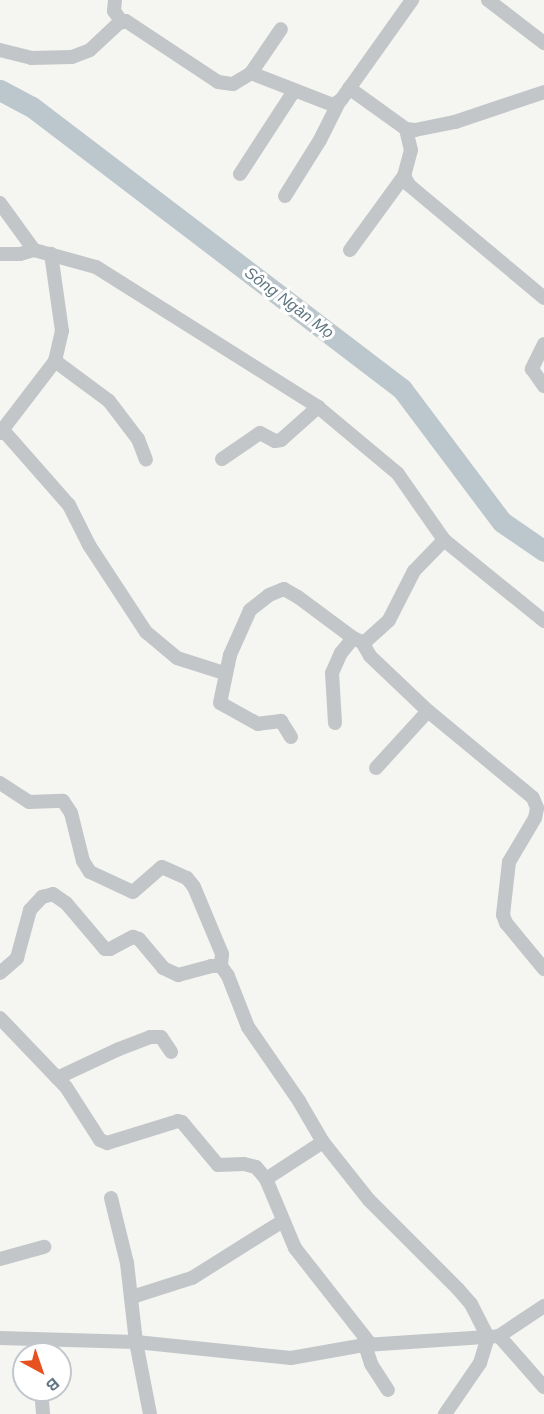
<!DOCTYPE html>
<meta charset="utf-8">
<style>
body{margin:0}
#map{position:relative;width:544px;height:1414px;overflow:hidden;background:#f5f5f1;font-family:Helvetica,sans-serif}
div>[style]{position:absolute}
[style*='--x']{left:calc(var(--x)*1px);top:calc(var(--y)*1px);width:calc(var(--w)*1px);rotate:calc(var(--a)*1deg)}
.river>*{height:21px;margin:-10.5px;padding:0 10.5px;transform-origin:10.5px;border-radius:10.5px;background:#bbc7cc}
.minor>*{height:14px;margin:-7px;padding:0 7px;transform-origin:7px;border-radius:7px;background:#c2c6c9}
span{translate:-50% -50%;white-space:nowrap;text-align:center;line-height:1.15;-webkit-text-stroke:6px #fff;paint-order:stroke}
.water-label{font-size:16px;color:#5f7780;font-style:italic}
.north{position:absolute;left:12px;top:1342px;width:60px;height:60px;box-sizing:border-box;background:#fff;border:2px solid #c1c7cd;border-radius:50%;rotate:140deg;font-size:16px;font-weight:700;line-height:24px;text-align:center;color:#637483}
.north::after{content:'';display:block;margin:auto;width:21px;height:27px;background:#e7511f;clip-path:polygon(50% 0,100% 100%,50% 72%,0 100%)}
</style>
<div id="map">
<div class="river">
<div style="--x:0;--y:90;--w:36;--a:28"></div>
<div style="--x:32;--y:107;--w:465;--a:37.3"></div>
<div style="--x:402;--y:389;--w:166;--a:53.1"></div>
<div style="--x:502;--y:522;--w:51;--a:34.6"></div>
</div>
<div class="minor">
<div style="--x:115;--y:0;--w:11;--a:95"></div>
<div style="--x:114;--y:11;--w:14;--a:54"></div>
<div style="--x:488;--y:0;--w:71;--a:37.5"></div>
<div style="--x:0;--y:50;--w:32;--a:14"></div>
<div style="--x:31;--y:58;--w:41;--a:-1.4"></div>
<div style="--x:72;--y:57;--w:19;--a:-21"></div>
<div style="--x:90;--y:50;--w:40;--a:-43"></div>
<div style="--x:119;--y:23;--w:7;--a:-16"></div>
<div style="--x:126;--y:21;--w:110;--a:33.5"></div>
<div style="--x:218;--y:82;--w:15;--a:8"></div>
<div style="--x:233;--y:84;--w:21;--a:-31"></div>
<div style="--x:251;--y:73;--w:88;--a:21.3"></div>
<div style="--x:333;--y:105;--w:9;--a:-32"></div>
<div style="--x:341;--y:100;--w:123;--a:-54.6"></div>
<div style="--x:251;--y:73;--w:53;--a:-55.7"></div>
<div style="--x:349;--y:88;--w:70;--a:35.7"></div>
<div style="--x:406;--y:129;--w:9;--a:6"></div>
<div style="--x:415;--y:130;--w:41;--a:-11.3"></div>
<div style="--x:455;--y:122;--w:94;--a:-18.6"></div>
<div style="--x:406;--y:129;--w:22;--a:77"></div>
<div style="--x:411;--y:150;--w:27;--a:105"></div>
<div style="--x:404;--y:176;--w:10;--a:61"></div>
<div style="--x:409;--y:185;--w:176;--a:39.9"></div>
<div style="--x:240;--y:174;--w:99;--a:-57"></div>
<div style="--x:285;--y:196;--w:66;--a:-58"></div>
<div style="--x:320;--y:140;--w:42;--a:-63.4"></div>
<div style="--x:0;--y:203;--w:58;--a:54.1"></div>
<div style="--x:34;--y:250;--w:64;--a:15.3"></div>
<div style="--x:96;--y:267;--w:262;--a:32.2"></div>
<div style="--x:318;--y:407;--w:104;--a:39.9"></div>
<div style="--x:398;--y:474;--w:80;--a:55.1"></div>
<div style="--x:444;--y:540;--w:129;--a:39"></div>
<div style="--x:350;--y:250;--w:92;--a:-53.9"></div>
<div style="--x:0;--y:254;--w:20;--a:0"></div>
<div style="--x:20;--y:254;--w:15;--a:-16"></div>
<div style="--x:544;--y:344;--w:28;--a:116"></div>
<div style="--x:532;--y:369;--w:21;--a:55"></div>
<div style="--x:55;--y:361;--w:67;--a:36.5"></div>
<div style="--x:109;--y:401;--w:48;--a:52.7"></div>
<div style="--x:138;--y:439;--w:22;--a:69"></div>
<div style="--x:3;--y:430;--w:100;--a:48.7"></div>
<div style="--x:69;--y:505;--w:45;--a:63.4"></div>
<div style="--x:89;--y:545;--w:104;--a:56.8"></div>
<div style="--x:146;--y:632;--w:40;--a:40"></div>
<div style="--x:177;--y:658;--w:49;--a:17.7"></div>
<div style="--x:0;--y:433;--w:91;--a:-52.6"></div>
<div style="--x:55;--y:361;--w:31;--a:-77"></div>
<div style="--x:62;--y:331;--w:78;--a:-98.1"></div>
<div style="--x:222;--y:459;--w:46;--a:-34.4"></div>
<div style="--x:260;--y:433;--w:17;--a:28"></div>
<div style="--x:275;--y:441;--w:6;--a:-9"></div>
<div style="--x:281;--y:440;--w:50;--a:-41.7"></div>
<div style="--x:362;--y:642;--w:16;--a:60"></div>
<div style="--x:370;--y:656;--w:80;--a:43.5"></div>
<div style="--x:428;--y:711;--w:136;--a:39.6"></div>
<div style="--x:533;--y:798;--w:11;--a:68"></div>
<div style="--x:537;--y:808;--w:10;--a:101"></div>
<div style="--x:535;--y:818;--w:51;--a:120.6"></div>
<div style="--x:509;--y:862;--w:53;--a:96.5"></div>
<div style="--x:503;--y:915;--w:9;--a:69"></div>
<div style="--x:506;--y:923;--w:60;--a:50.4"></div>
<div style="--x:335;--y:723;--w:50;--a:-93.4"></div>
<div style="--x:332;--y:673;--w:22;--a:-66"></div>
<div style="--x:341;--y:653;--w:19;--a:-51"></div>
<div style="--x:291;--y:737;--w:19;--a:-122"></div>
<div style="--x:281;--y:721;--w:23;--a:173"></div>
<div style="--x:258;--y:724;--w:43;--a:-151.1"></div>
<div style="--x:220;--y:703;--w:49;--a:-78.2"></div>
<div style="--x:230;--y:655;--w:49;--a:-66"></div>
<div style="--x:250;--y:610;--w:24;--a:-38"></div>
<div style="--x:269;--y:595;--w:16;--a:-22"></div>
<div style="--x:284;--y:589;--w:16;--a:30"></div>
<div style="--x:298;--y:597;--w:69;--a:36.7"></div>
<div style="--x:353;--y:638;--w:10;--a:24"></div>
<div style="--x:362;--y:642;--w:4;--a:-14"></div>
<div style="--x:366;--y:641;--w:31;--a:-42"></div>
<div style="--x:389;--y:620;--w:55;--a:-63"></div>
<div style="--x:414;--y:571;--w:43;--a:-45.9"></div>
<div style="--x:376;--y:768;--w:77;--a:-47.6"></div>
<div style="--x:0;--y:783;--w:35;--a:33"></div>
<div style="--x:29;--y:802;--w:34;--a:-2"></div>
<div style="--x:63;--y:801;--w:14;--a:56"></div>
<div style="--x:71;--y:813;--w:49;--a:76"></div>
<div style="--x:83;--y:861;--w:13;--a:58"></div>
<div style="--x:90;--y:872;--w:47;--a:24.9"></div>
<div style="--x:133;--y:892;--w:38;--a:-41"></div>
<div style="--x:162;--y:867;--w:27;--a:24"></div>
<div style="--x:187;--y:878;--w:11;--a:52"></div>
<div style="--x:194;--y:887;--w:73;--a:67.3"></div>
<div style="--x:222;--y:954;--w:12;--a:95"></div>
<div style="--x:0;--y:973;--w:23;--a:-41"></div>
<div style="--x:17;--y:958;--w:50;--a:-74.8"></div>
<div style="--x:30;--y:910;--w:18;--a:-47"></div>
<div style="--x:42;--y:897;--w:11;--a:-15"></div>
<div style="--x:53;--y:894;--w:16;--a:35"></div>
<div style="--x:66;--y:903;--w:60;--a:49.7"></div>
<div style="--x:105;--y:949;--w:5;--a:0"></div>
<div style="--x:110;--y:949;--w:26;--a:-28"></div>
<div style="--x:133;--y:937;--w:6;--a:18"></div>
<div style="--x:139;--y:939;--w:38;--a:50"></div>
<div style="--x:163;--y:968;--w:17;--a:25"></div>
<div style="--x:178;--y:975;--w:34;--a:-15"></div>
<div style="--x:211;--y:966;--w:10;--a:0"></div>
<div style="--x:221;--y:966;--w:12;--a:55"></div>
<div style="--x:228;--y:976;--w:55;--a:68.6"></div>
<div style="--x:248;--y:1027;--w:90;--a:55.4"></div>
<div style="--x:299;--y:1101;--w:48;--a:59.7"></div>
<div style="--x:323;--y:1142;--w:74;--a:51.6"></div>
<div style="--x:369;--y:1200;--w:126;--a:45"></div>
<div style="--x:458;--y:1289;--w:20;--a:49"></div>
<div style="--x:471;--y:1304;--w:37;--a:63"></div>
<div style="--x:488;--y:1337;--w:27;--a:107"></div>
<div style="--x:480;--y:1363;--w:62;--a:124.5"></div>
<div style="--x:0;--y:1018;--w:95;--a:46.3"></div>
<div style="--x:66;--y:1087;--w:63;--a:57.3"></div>
<div style="--x:100;--y:1140;--w:8;--a:23"></div>
<div style="--x:107;--y:1143;--w:74;--a:-17.2"></div>
<div style="--x:178;--y:1121;--w:4;--a:14"></div>
<div style="--x:182;--y:1122;--w:56;--a:50.1"></div>
<div style="--x:218;--y:1165;--w:26;--a:-2"></div>
<div style="--x:244;--y:1164;--w:12;--a:14"></div>
<div style="--x:256;--y:1167;--w:16;--a:50"></div>
<div style="--x:266;--y:1179;--w:75;--a:67.2"></div>
<div style="--x:295;--y:1248;--w:123;--a:51.9"></div>
<div style="--x:57;--y:1078;--w:68;--a:-25.1"></div>
<div style="--x:119;--y:1049;--w:33;--a:-21"></div>
<div style="--x:150;--y:1037;--w:11;--a:0"></div>
<div style="--x:161;--y:1037;--w:18;--a:56"></div>
<div style="--x:266;--y:1179;--w:68;--a:-33"></div>
<div style="--x:111;--y:1198;--w:67;--a:76.2"></div>
<div style="--x:127;--y:1263;--w:80;--a:83.5"></div>
<div style="--x:136;--y:1342;--w:73;--a:79"></div>
<div style="--x:0;--y:1259;--w:46;--a:-15.3"></div>
<div style="--x:132;--y:1297;--w:63;--a:-17.6"></div>
<div style="--x:192;--y:1278;--w:107;--a:-32.1"></div>
<div style="--x:499;--y:1336;--w:54;--a:-33.7"></div>
<div style="--x:0;--y:1338;--w:136;--a:1.7"></div>
<div style="--x:136;--y:1342;--w:156;--a:5.9"></div>
<div style="--x:291;--y:1358;--w:75;--a:-10"></div>
<div style="--x:365;--y:1345;--w:134;--a:-3.8"></div>
<div style="--x:499;--y:1336;--w:68;--a:48.6"></div>
<div style="--x:365;--y:1345;--w:20;--a:72"></div>
<div style="--x:371;--y:1364;--w:31;--a:57"></div>
<div style="--x:41;--y:1390;--w:24;--a:85"></div>
</div>
<div class="water-label">
<span style="left:289px;top:303px;rotate:37deg">Sông Ngàn Mọ</span>
</div>
<div class="north">B</div>
</div>
